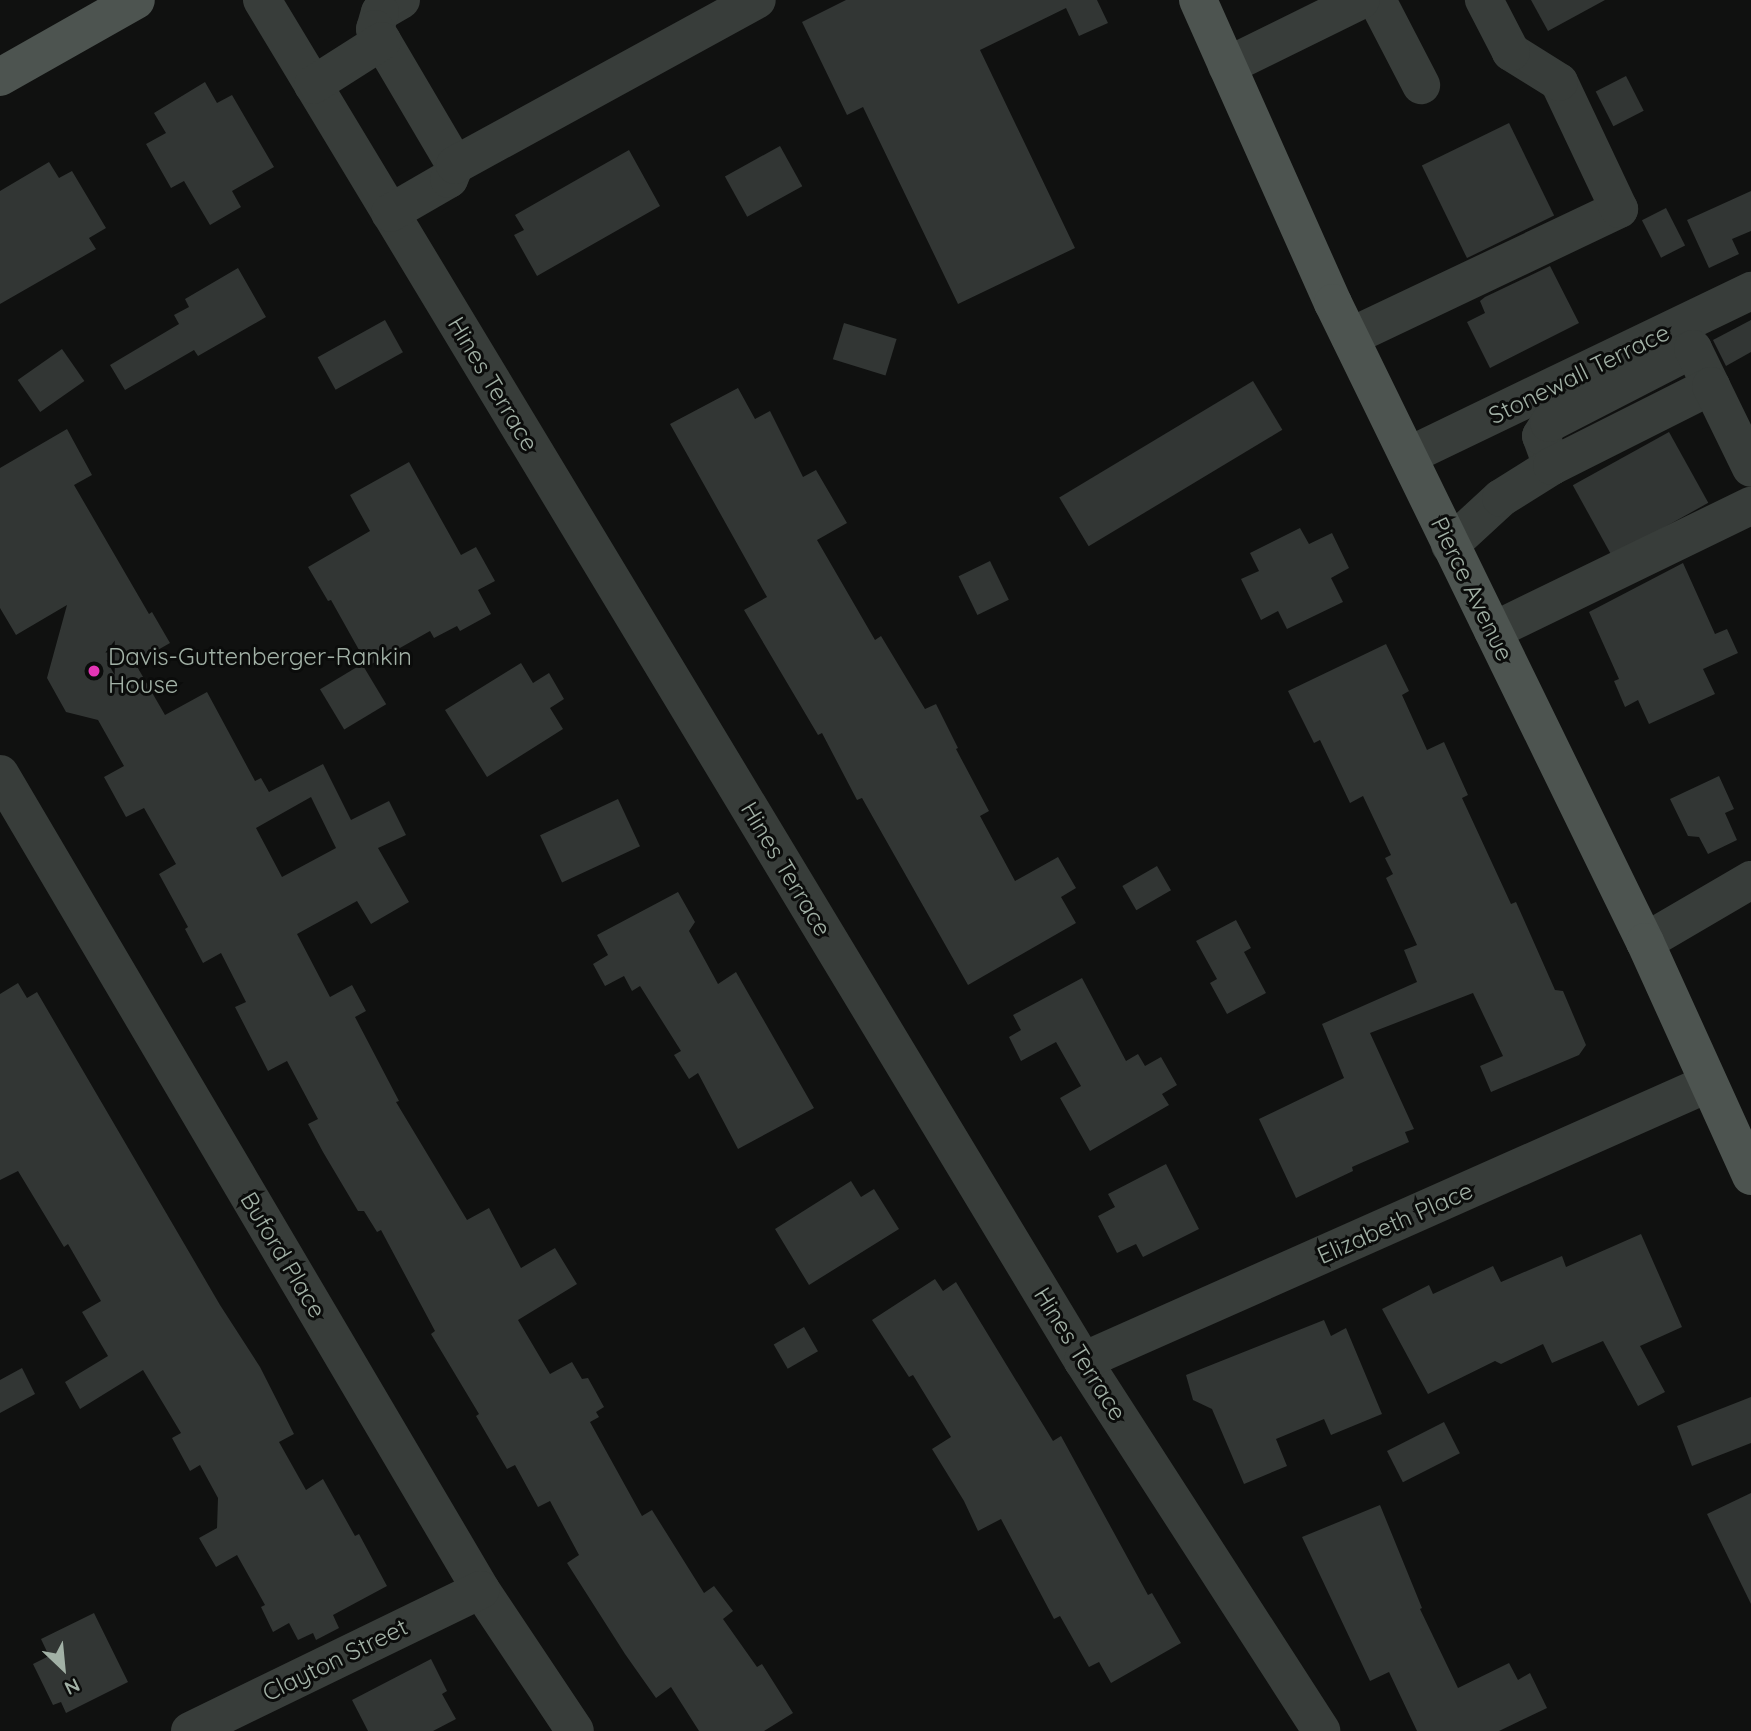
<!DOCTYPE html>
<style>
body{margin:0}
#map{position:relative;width:1751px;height:1731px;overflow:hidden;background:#101110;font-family:Quicksand,sans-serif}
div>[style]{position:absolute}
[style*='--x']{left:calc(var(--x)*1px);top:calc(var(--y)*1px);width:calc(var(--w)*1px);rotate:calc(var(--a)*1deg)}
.building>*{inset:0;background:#323634;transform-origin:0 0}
.minor>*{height:38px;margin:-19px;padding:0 19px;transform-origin:19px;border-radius:19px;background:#383d3a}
.major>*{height:38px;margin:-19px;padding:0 19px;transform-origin:19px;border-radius:19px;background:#4d5450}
.dots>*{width:19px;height:19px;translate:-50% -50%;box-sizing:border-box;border:4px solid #0b0c0b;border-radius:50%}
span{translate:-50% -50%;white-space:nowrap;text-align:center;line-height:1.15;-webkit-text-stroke:6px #0b0c0b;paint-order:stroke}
.street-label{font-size:24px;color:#a2b1a6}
.poi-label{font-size:24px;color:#a2b1a6}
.left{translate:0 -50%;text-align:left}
.north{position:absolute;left:28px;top:1633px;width:70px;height:70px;-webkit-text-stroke:5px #0b0c0b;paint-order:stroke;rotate:154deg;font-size:19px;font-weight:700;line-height:28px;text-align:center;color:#a2b1a6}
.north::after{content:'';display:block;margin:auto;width:24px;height:32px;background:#a2b1a6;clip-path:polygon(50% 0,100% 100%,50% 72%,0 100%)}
</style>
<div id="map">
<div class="building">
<div style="clip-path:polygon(846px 0,1097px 0,1108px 23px,1079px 36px,1066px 8px,980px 50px,1075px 248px,958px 304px,863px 107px,847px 115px,802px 22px)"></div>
<div style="clip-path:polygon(1531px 0,1605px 0,1548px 31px)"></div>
<div style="left:1626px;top:76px;width:39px;height:34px;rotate:63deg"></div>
<div style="clip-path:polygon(205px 82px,217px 103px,232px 95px,274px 167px,232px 191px,241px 207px,210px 225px,184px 181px,171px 188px,146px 144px,166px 133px,154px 113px)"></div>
<div style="left:1509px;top:123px;width:103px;height:97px;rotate:64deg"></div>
<div style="left:780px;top:146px;width:46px;height:63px;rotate:61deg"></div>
<div style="clip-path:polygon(629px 150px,660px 206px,537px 276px,514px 235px,524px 230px,515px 215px)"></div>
<div style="clip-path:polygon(49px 162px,59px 178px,72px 171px,106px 228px,89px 238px,96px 249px,0 304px,0 191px)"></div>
<div style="clip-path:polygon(1751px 191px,1751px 231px,1732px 239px,1739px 254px,1709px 268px,1687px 220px)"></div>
<div style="left:1666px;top:208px;width:42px;height:27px;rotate:63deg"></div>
<div style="clip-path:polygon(1550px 266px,1579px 323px,1490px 368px,1467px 322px,1485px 313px,1480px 301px,1485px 297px)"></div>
<div style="clip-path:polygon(238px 268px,266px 317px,198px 356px,194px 350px,125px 390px,110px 365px,179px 324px,174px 315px,189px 307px,185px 299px)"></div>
<div style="left:385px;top:320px;width:37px;height:77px;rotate:61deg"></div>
<div style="clip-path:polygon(1751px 320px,1751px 352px,1726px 366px,1713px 340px)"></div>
<div style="left:844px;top:323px;width:55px;height:38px;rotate:17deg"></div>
<div style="left:62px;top:349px;width:39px;height:54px;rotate:55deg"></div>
<div style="left:1253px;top:381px;width:57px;height:226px;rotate:59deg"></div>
<div style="clip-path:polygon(738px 388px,755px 419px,770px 411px,803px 477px,816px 470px,847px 523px,817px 540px,875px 640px,881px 636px,925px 709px,936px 704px,958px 748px,956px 749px,989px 811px,980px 816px,1015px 881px,1058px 857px,1076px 888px,1061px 897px,1076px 923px,968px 985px,862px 798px,857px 800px,822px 733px,818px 735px,744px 610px,767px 597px,670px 424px)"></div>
<div style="clip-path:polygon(evenodd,67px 429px,92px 475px,74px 485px,149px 614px,152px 612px,170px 643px,135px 663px,165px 715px,207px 692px,255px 781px,261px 778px,269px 792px,323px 764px,351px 820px,389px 801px,406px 835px,378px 848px,409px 902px,371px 924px,357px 901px,297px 934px,330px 997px,352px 985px,366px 1011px,355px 1017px,399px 1101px,396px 1102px,467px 1220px,489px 1208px,521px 1268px,555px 1248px,577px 1284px,518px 1320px,550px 1374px,572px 1362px,582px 1379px,588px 1378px,604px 1407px,596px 1412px,599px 1417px,590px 1422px,642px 1516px,652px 1510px,704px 1593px,714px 1586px,733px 1611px,723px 1619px,757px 1667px,762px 1664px,793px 1713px,764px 1731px,699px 1731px,671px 1687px,656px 1698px,625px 1654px,567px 1563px,579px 1555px,550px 1501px,538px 1507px,515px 1465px,507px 1469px,476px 1416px,479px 1414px,431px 1334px,435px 1331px,381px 1230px,377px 1232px,364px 1211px,358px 1211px,323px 1152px,308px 1124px,318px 1119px,287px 1061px,268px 1071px,235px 1007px,246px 1002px,221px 953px,203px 963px,185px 929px,188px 927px,159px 874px,176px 864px,144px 808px,126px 817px,104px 777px,124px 766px,98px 720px,66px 712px,47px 678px,67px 605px,16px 635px,0 608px,0 468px,67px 429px,311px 797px,336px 848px,282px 877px,256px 828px,311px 797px)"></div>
<div style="left:1669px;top:432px;width:81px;height:110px;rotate:61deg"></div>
<div style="clip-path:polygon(409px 462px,461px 555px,476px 547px,495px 581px,478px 590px,491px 614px,460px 631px,457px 626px,434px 638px,430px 631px,368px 666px,331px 600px,328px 601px,308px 567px,370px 531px,350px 495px)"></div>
<div style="clip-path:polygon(1300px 528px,1309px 544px,1332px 533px,1349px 568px,1331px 578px,1343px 602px,1287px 629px,1278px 611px,1261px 620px,1241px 579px,1259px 571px,1250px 553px)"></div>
<div style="left:990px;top:561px;width:43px;height:35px;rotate:64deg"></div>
<div style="clip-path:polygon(1683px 563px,1715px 634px,1727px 629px,1738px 653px,1703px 669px,1715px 694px,1649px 724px,1638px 700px,1625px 707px,1614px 681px,1619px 679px,1589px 612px)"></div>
<div style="clip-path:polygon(1386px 644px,1409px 691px,1402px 695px,1427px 750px,1444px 742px,1468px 795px,1462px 798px,1511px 904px,1516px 902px,1555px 990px,1563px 991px,1586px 1045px,1579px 1055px,1491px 1092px,1480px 1066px,1503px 1056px,1473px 993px,1370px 1033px,1414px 1129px,1405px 1132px,1409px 1142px,1352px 1167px,1353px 1171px,1296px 1198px,1259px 1119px,1344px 1078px,1322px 1024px,1417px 982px,1404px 950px,1417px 945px,1386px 878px,1393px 874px,1385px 858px,1391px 855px,1363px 796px,1350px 803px,1320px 740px,1314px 743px,1288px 691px)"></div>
<div style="clip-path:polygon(521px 663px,533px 683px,549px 673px,564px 699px,550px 708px,563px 729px,487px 777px,445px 710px)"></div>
<div style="left:362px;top:664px;width:47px;height:49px;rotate:59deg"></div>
<div style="clip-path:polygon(1719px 776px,1734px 809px,1725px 813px,1737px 840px,1708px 854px,1699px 837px,1688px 836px,1670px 799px)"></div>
<div style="left:618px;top:799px;width:52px;height:86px;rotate:65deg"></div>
<div style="left:1157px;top:866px;width:28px;height:40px;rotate:60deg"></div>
<div style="clip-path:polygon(678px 892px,695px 922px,689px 931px,718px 984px,736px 972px,814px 1108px,738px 1149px,698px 1073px,689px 1079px,674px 1055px,681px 1051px,640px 986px,632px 991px,624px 976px,605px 986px,593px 964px,608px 955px,597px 935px)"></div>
<div style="clip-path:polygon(1236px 920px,1251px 948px,1244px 952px,1266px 993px,1227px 1014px,1210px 983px,1217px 979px,1196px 941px)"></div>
<div style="clip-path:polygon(1082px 978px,1126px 1061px,1138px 1054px,1145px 1066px,1161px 1057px,1177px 1085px,1162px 1094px,1169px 1105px,1090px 1151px,1060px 1098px,1081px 1086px,1056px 1042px,1021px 1061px,1009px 1037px,1021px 1030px,1013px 1015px)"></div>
<div style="clip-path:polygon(18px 983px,27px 998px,37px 992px,220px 1305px,260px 1367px,294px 1434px,279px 1442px,306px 1490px,323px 1479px,355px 1536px,359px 1534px,387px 1586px,333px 1615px,339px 1628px,316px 1640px,313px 1633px,298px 1640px,289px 1623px,273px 1632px,261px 1607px,265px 1605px,237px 1555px,216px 1567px,199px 1538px,217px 1528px,218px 1498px,200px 1465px,190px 1471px,172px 1438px,181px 1433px,143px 1370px,80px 1409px,65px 1382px,108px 1356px,82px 1312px,101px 1301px,68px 1244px,64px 1247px,18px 1171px,0 1180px,0 994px)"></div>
<div style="clip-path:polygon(1166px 1164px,1199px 1229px,1143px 1257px,1136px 1244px,1117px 1253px,1098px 1216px,1115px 1207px,1108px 1194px)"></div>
<div style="clip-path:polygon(851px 1181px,861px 1197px,874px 1189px,899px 1229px,809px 1285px,775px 1229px)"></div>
<div style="clip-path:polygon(1641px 1234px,1682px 1327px,1640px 1346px,1665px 1392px,1638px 1406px,1603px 1341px,1552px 1363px,1543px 1344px,1501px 1364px,1495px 1361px,1428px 1394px,1382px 1309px,1429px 1285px,1433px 1294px,1493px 1266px,1501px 1282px,1562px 1256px,1566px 1267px)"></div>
<div style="clip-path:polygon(935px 1279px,943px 1291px,956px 1282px,1053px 1441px,1061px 1436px,1148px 1595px,1152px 1593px,1181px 1643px,1111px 1683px,1099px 1662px,1089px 1667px,1060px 1616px,1054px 1619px,1001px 1519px,978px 1531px,964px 1501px,932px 1449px,951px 1437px,913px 1375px,909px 1377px,872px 1320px)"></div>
<div style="clip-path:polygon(1324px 1320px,1331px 1336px,1346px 1328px,1382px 1414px,1331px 1435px,1324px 1419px,1276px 1439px,1287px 1466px,1244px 1484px,1212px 1409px,1193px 1400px,1186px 1375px)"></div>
<div style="left:804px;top:1327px;width:28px;height:35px;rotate:60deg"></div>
<div style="clip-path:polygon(22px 1368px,35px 1394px,0 1413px,0 1380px)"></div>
<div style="clip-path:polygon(1751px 1397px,1751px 1443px,1692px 1466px,1677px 1426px)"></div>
<div style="left:1444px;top:1422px;width:35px;height:64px;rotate:63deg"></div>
<div style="clip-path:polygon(1751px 1493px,1751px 1604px,1707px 1514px)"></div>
<div style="clip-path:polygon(1380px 1505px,1422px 1608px,1420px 1609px,1458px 1688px,1509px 1663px,1518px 1680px,1530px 1673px,1547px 1708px,1499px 1731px,1417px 1731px,1389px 1672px,1370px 1681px,1302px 1537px)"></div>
<div style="clip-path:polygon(94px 1613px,128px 1682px,66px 1713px,61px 1702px,53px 1705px,33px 1664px,49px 1656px,41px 1639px)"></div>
<div style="clip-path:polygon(431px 1659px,447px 1691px,442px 1694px,456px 1719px,433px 1731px,368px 1731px,352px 1700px)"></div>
</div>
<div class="minor">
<div style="--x:262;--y:0;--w:1589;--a:58.9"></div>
<div style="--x:1083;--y:1361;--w:440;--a:57.2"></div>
<div style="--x:401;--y:0;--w:24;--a:150"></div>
<div style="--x:380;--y:12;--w:18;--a:106"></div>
<div style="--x:375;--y:29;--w:158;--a:59.5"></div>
<div style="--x:1377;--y:0;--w:96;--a:62.6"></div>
<div style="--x:1227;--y:66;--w:149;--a:-26.2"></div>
<div style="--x:313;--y:85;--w:82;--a:-32.5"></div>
<div style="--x:390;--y:213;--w:68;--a:-30"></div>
<div style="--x:449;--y:179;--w:15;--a:-67"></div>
<div style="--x:455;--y:165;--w:344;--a:-28.7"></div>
<div style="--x:1350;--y:337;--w:298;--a:-25.4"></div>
<div style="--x:1619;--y:209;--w:140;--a:-115.3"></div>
<div style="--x:1559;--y:82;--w:57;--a:-148"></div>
<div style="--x:1511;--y:52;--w:59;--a:-117.4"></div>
<div style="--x:1408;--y:456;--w:381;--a:-25.7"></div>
<div style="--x:1552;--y:466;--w:32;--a:-110"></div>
<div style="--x:1541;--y:436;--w:15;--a:-58"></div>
<div style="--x:1549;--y:423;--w:162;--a:-27.2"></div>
<div style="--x:1693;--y:349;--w:41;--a:64.1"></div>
<div style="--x:1450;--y:545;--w:69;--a:-42.7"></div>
<div style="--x:1501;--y:498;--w:60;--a:-32.1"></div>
<div style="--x:1552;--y:466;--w:178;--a:-26.7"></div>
<div style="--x:1711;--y:386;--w:91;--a:64"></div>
<div style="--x:1493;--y:631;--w:287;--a:-25.9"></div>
<div style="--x:0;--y:774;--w:947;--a:59.48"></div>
<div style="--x:481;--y:1590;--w:169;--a:56.3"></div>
<div style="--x:1645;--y:942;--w:123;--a:-30.3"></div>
<div style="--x:1083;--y:1361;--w:683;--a:-23.94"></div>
<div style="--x:190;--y:1731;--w:323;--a:-25.9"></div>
</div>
<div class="major">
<div style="--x:1198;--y:0;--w:332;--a:66"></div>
<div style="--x:1333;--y:303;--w:711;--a:63.98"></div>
<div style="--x:1645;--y:942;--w:257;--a:65.6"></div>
<div style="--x:0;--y:77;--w:156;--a:-29.5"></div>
</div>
<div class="dots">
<div style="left:94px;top:671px;background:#e435b5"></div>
</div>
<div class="street-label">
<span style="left:1579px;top:374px;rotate:-26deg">Stonewall Terrace</span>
<span style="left:493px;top:384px;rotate:59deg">Hines Terrace</span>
<span style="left:1472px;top:589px;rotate:64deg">Pierce Avenue</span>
<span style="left:786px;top:869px;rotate:59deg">Hines Terrace</span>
<span style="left:1395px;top:1223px;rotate:-24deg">Elizabeth Place</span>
<span style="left:283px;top:1255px;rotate:59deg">Buford Place</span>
<span style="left:1080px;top:1354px;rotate:58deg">Hines Terrace</span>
<span style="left:335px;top:1660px;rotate:-26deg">Clayton Street</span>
</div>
<div class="poi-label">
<span class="left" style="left:108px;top:671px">Davis-Guttenberger-Rankin<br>House</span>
</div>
<div class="north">N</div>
</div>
